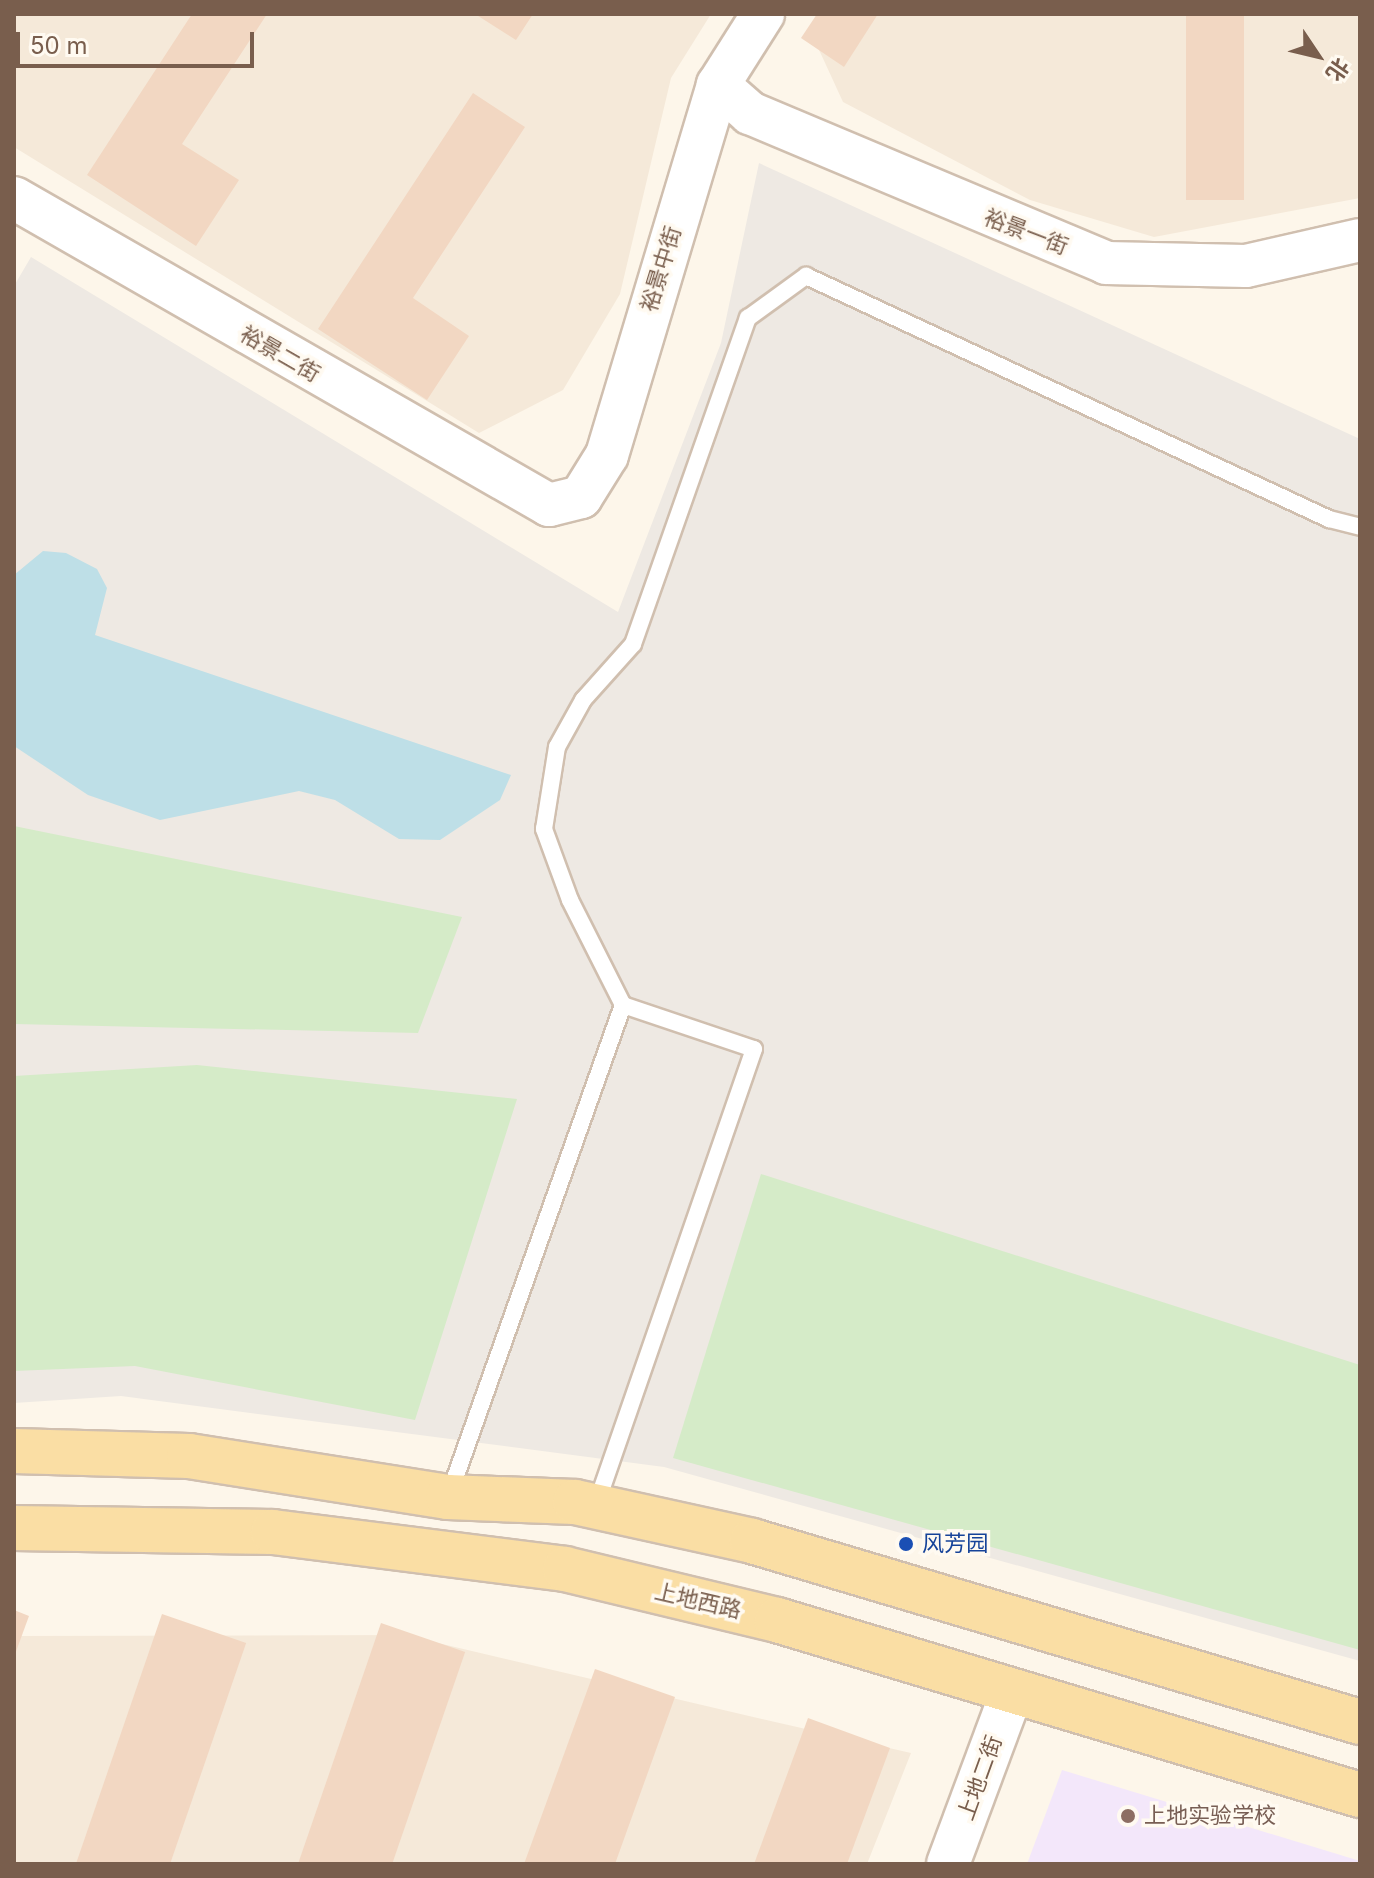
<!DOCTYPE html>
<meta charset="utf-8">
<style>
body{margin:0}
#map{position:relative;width:1374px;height:1878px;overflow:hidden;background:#fdf6ea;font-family:Inter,"Noto Sans SC",sans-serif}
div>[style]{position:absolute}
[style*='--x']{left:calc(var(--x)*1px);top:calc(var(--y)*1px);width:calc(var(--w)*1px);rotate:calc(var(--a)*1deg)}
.residential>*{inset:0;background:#f5e9d9}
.industrial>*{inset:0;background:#eee9e3}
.education>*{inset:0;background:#f3e7fa}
.green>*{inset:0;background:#d5ebc8}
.water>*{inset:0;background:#bedfe7}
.building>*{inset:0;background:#f2d7c2;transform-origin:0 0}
.roads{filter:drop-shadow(2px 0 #d0bfaf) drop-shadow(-2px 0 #d0bfaf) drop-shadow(0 2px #d0bfaf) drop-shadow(0 -2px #d0bfaf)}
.service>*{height:16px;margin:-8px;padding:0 8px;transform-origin:8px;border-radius:8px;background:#fff}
.tertiary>*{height:42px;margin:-21px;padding:0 21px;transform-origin:21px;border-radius:21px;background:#fff}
.primary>*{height:44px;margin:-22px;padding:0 22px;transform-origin:22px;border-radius:22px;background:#fadea4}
.dots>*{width:22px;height:22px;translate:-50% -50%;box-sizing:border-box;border:4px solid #fffaf1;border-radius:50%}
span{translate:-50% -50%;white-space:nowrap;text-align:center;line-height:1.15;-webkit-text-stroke:7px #fffaf1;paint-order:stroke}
.street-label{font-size:22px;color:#795e4d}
.transit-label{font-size:22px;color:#164399}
.left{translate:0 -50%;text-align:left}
.education-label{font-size:22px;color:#785e54}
.frame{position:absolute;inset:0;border:16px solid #795e4d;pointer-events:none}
.north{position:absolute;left:1278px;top:16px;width:80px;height:80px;-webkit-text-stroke:6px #fffaf1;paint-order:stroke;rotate:125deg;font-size:22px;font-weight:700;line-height:32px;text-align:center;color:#795e4d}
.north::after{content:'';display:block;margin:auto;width:28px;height:36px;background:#795e4d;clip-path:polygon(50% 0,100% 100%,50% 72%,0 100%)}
.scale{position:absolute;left:16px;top:32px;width:238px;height:36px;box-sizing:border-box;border:4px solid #795e4d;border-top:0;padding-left:10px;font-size:24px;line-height:28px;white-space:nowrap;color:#795e4d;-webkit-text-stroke:6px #fffaf1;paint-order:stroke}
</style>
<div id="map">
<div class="residential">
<div style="clip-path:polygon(14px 14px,711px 14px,671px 78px,620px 294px,563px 390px,479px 433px,14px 147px)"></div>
<div style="clip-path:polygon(818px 14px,1360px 14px,1360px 198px,1154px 237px,1030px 200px,843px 102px,809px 28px)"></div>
<div style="clip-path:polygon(404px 1635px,749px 1716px,911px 1753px,867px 1864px,14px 1864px,14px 1636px)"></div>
</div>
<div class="industrial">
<div style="clip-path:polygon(759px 163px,1360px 439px,1360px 1661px,664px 1467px,121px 1396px,14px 1403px,14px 286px,31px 257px,618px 612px,721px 343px)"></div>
</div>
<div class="education">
<div style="clip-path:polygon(1062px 1770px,1360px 1861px,1360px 1864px,1027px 1864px)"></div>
</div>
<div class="green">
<div style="clip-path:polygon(14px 826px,462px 917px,418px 1033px,14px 1024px)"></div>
<div style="clip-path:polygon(197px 1065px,517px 1099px,415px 1420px,135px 1366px,14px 1371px,14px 1076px)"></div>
<div style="clip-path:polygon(761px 1174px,1360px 1365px,1360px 1650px,673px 1458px)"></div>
</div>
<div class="water">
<div style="clip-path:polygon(43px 551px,66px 553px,97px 569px,107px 588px,95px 635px,511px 775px,500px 800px,440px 840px,399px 839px,335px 800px,299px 791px,160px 820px,88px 795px,14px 746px,14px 575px)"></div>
</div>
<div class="building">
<div style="clip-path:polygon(192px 14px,267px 14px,182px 144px,239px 180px,196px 246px,87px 175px)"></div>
<div style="clip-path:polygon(475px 14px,533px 14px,516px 40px)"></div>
<div style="clip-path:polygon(817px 14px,878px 14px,844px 67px,801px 38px)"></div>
<div style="left:1186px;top:14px;width:58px;height:186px"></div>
<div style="clip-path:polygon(473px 93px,525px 127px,413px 298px,469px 336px,427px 400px,318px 329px)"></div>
<div style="clip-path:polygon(14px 1610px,29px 1616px,14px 1657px)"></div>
<div style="left:162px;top:1614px;width:89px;height:265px;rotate:19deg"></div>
<div style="left:381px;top:1623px;width:89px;height:255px;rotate:19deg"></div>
<div style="clip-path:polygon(595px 1669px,675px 1697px,615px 1864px,524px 1864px)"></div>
<div style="clip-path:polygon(808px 1718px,890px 1748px,847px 1864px,754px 1864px)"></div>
</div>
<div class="roads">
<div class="service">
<div style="--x:623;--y:1005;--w:118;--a:-116.8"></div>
<div style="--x:570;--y:900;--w:76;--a:-110.1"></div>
<div style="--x:544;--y:829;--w:83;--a:-81"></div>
<div style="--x:557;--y:747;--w:54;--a:-61"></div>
<div style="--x:583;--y:700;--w:75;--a:-48.2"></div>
<div style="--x:633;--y:644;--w:346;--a:-70.6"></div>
<div style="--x:748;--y:318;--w:72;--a:-35.9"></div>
<div style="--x:806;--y:276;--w:577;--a:24.92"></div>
<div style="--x:1329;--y:519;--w:32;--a:14"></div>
<div style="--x:449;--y:1495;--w:520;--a:-70.45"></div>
<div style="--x:623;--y:1005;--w:138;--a:18.6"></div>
<div style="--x:754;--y:1049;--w:483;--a:109.1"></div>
</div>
<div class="tertiary">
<div style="--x:718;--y:85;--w:43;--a:41.2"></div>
<div style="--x:750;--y:113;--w:386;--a:22.8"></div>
<div style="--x:1106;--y:263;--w:140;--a:1.2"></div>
<div style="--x:1246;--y:266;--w:117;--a:-12.8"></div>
<div style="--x:14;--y:198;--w:617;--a:29.85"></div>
<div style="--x:549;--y:505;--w:33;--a:-14"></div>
<div style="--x:581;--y:497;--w:49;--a:-58.2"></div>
<div style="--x:607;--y:455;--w:386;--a:-73.3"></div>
<div style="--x:718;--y:85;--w:84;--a:-57.6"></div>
<div style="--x:948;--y:1864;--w:184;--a:-69.6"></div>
</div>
<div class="primary">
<div style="--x:14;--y:1451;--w:175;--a:1.6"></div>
<div style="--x:189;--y:1456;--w:262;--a:9"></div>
<div style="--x:448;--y:1497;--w:127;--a:2.3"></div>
<div style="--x:575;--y:1502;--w:181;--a:12.4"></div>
<div style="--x:752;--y:1541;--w:634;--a:16.58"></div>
<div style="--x:14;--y:1528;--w:259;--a:0.9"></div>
<div style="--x:273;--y:1532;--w:294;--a:7.2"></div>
<div style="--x:565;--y:1569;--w:218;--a:13.5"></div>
<div style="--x:777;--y:1620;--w:609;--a:16.71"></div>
</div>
</div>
<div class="dots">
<div style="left:906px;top:1544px;background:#1a4fb4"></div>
<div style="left:1128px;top:1816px;background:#8d6e63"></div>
</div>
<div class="street-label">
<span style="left:1026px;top:232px;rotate:21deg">裕景一街</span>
<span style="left:661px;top:269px;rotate:-73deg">裕景中街</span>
<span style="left:280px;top:354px;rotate:30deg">裕景二街</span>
<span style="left:698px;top:1601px;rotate:13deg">上地西路</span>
<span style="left:980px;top:1778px;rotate:-70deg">上地二街</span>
</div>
<div class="transit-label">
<span class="left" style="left:922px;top:1544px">风芳园</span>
</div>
<div class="education-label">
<span class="left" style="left:1144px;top:1816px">上地实验学校</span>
</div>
<div class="frame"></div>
<div class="north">北</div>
<div class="scale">50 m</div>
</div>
